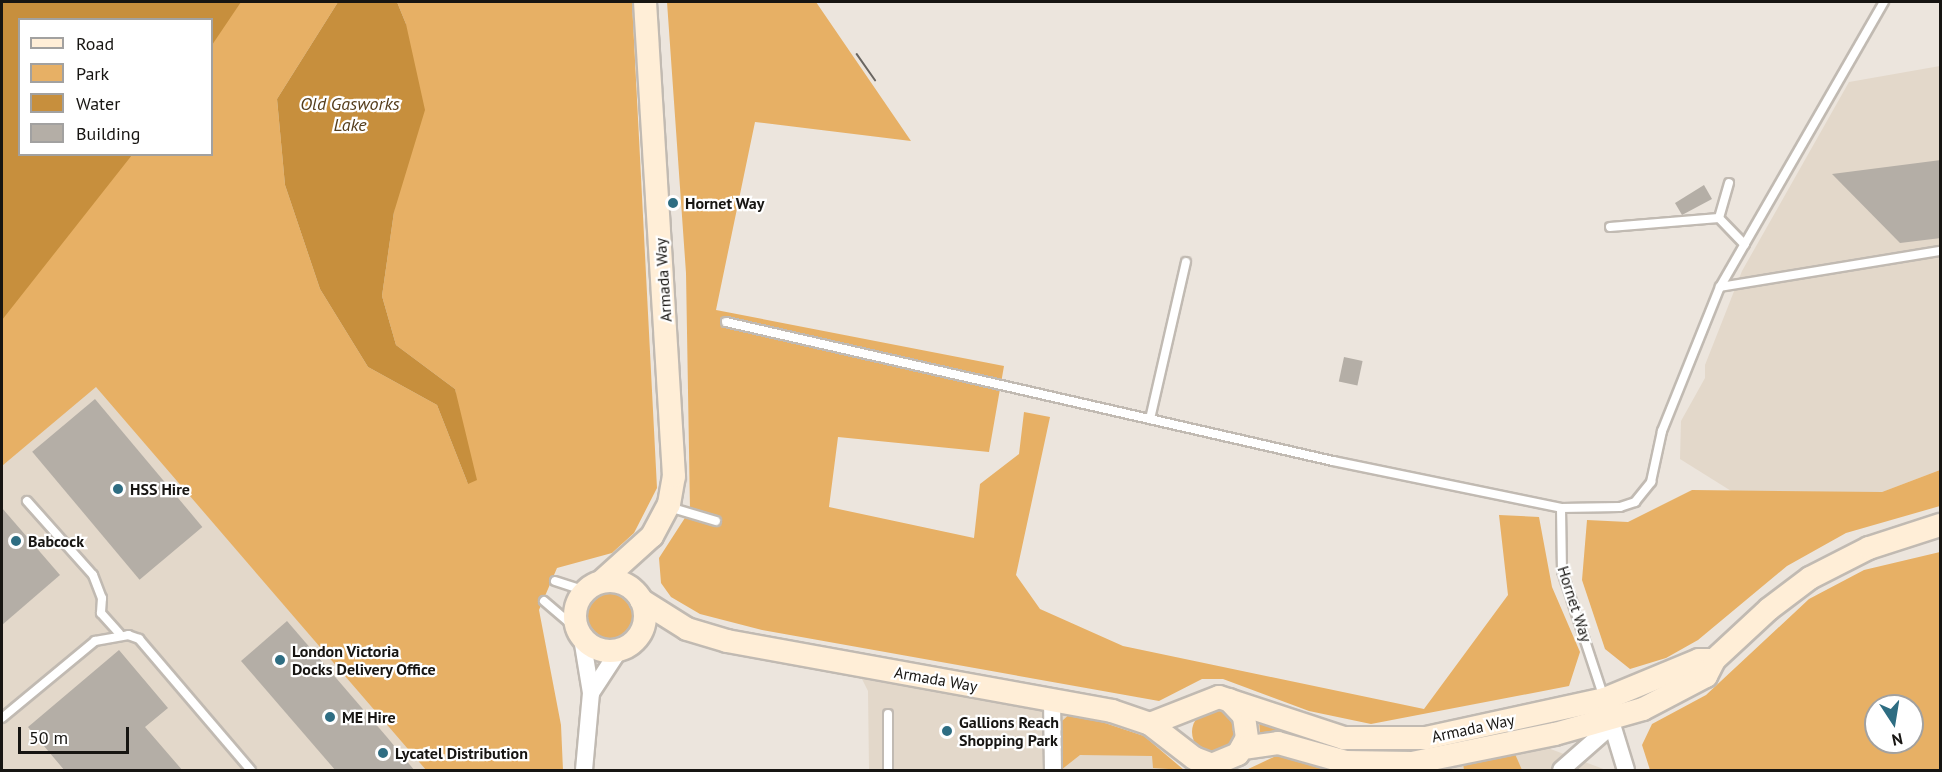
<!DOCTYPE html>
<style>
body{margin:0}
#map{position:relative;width:1942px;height:772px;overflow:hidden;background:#ece5dd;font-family:"PT Sans",sans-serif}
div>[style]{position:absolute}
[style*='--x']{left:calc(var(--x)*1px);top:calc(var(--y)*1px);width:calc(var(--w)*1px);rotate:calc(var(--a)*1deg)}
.built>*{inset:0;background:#e3d8ca}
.green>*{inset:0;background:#e7b065}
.round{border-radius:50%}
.water>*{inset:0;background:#c78f3d}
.building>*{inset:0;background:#b4aea6;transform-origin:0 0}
.roads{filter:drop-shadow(2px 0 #c1bab2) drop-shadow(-2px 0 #c1bab2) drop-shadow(0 2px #c1bab2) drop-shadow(0 -2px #c1bab2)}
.lane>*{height:8px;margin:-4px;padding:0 4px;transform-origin:4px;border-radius:4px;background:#fff}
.street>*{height:16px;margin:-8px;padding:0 8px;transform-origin:8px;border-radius:8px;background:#fff}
.secondary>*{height:22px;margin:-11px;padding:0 11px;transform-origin:11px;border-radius:11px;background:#ffeed7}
.secondary>.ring{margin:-11px;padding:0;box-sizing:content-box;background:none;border:22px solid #ffeed7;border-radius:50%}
.tram>*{height:1.5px;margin:-0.75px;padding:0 0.75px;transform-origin:0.75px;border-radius:0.75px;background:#6a6661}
.dots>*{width:16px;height:16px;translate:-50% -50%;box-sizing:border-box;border:3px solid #fff;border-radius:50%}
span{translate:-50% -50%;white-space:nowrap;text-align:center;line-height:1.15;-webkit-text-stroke:4.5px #fff;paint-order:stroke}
.poi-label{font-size:16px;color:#171512;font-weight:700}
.left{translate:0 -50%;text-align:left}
.street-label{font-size:16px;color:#171512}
.water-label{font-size:18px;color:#553d1b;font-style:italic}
.frame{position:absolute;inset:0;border:3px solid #171512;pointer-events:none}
.legend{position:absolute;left:18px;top:18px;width:195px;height:138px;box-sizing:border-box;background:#fff;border:2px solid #a2a1a0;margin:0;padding:8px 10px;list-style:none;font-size:18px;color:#171512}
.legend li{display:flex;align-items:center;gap:12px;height:30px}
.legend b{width:30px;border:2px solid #a2a1a0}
.north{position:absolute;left:1864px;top:694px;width:60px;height:60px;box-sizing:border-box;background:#fff;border:2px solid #a2a1a0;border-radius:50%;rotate:168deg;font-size:16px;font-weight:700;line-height:24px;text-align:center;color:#171512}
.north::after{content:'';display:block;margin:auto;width:21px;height:27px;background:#2e6d82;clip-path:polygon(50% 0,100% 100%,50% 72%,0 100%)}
.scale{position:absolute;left:18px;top:727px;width:111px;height:27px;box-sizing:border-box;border:3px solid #171512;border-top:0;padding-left:8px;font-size:18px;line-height:21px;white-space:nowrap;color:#171512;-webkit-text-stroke:4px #fff;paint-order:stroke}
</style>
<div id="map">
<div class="built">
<div style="clip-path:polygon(1940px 66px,1940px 470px,1882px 492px,1736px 494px,1680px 459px,1681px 421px,1705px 378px,1705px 365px,1742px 271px,1849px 82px)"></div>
<div style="clip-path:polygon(96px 386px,426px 770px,2px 770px,2px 466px)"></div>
<div style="clip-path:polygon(862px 679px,1072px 715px,1183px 770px,869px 770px,868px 691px)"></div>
<div style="clip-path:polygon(1548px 748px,1606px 770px,1421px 770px,1515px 754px)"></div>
</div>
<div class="green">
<div style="clip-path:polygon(evenodd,2px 2px,338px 2px,277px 99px,285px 185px,320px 289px,368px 367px,437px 405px,468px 484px,455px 389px,396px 345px,382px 296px,394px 212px,406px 24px,397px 2px,632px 2px,657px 488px,634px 533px,612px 553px,557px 568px,539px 610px,561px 725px,563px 770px,426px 770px,96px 387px,2px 466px,2px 2px,20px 20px,212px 20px,212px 154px,20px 154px,20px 20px)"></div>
<div style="clip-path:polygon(667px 2px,816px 2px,911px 141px,755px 122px,716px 310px,1004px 366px,989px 452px,838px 437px,829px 507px,974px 538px,980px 484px,1019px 454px,1024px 412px,1050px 417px,1016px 575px,1040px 609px,1123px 646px,1424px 709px,1508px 595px,1499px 515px,1539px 517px,1552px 587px,1580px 652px,1569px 686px,1371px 724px,1309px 711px,1223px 679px,1202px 679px,1159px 701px,762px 630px,700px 614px,671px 597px,661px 583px,659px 558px,690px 510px,686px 273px)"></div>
<div style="clip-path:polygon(1940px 470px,1940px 506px,1846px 533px,1787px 566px,1698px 640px,1666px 658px,1630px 669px,1605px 649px,1582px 580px,1587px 520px,1628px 522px,1692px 490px,1882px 492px)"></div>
<div style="clip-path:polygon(evenodd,1940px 552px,1940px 770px,1650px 770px,1642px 745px,1652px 724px,1706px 695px,1809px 599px,1864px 570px,1940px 552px,1876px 706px,1912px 706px,1912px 742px,1876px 742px,1876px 706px)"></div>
<div class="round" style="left:584px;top:591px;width:50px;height:50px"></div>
<div class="round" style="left:1192px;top:710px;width:44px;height:44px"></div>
<div style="clip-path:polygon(1072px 712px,1144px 736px,1184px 770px,1153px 768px,1152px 756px,1080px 755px,1061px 770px,1062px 721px)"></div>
<div style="clip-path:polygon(1259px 720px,1387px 750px,1547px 720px,1548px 726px,1417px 754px,1375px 756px,1260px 736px)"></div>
<div style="clip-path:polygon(1515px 754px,1522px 770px,1464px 770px,1463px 763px)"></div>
<div style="clip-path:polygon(1276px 756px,1286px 757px,1326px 770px,1246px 770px)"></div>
</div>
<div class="water">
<div style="clip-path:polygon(2px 2px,241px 2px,212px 45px,212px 20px,20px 20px,20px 154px,132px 155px,2px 320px)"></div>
<div style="clip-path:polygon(338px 2px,397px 2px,406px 24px,425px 110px,394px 212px,382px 296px,396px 345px,455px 389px,477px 480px,468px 484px,437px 405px,368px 367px,320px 289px,285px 185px,277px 99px)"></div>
</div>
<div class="building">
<div style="clip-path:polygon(1941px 160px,1941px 238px,1900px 243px,1832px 174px)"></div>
<div style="clip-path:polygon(1704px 185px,1712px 199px,1682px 215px,1675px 203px)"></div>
<div style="left:1344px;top:357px;width:19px;height:25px;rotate:12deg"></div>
<div style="left:95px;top:399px;width:167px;height:82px;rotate:50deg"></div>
<div style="clip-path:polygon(2px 508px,60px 575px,2px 625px)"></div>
<div style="clip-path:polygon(287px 621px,386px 736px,415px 771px,336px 771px,241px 661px)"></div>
<div style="clip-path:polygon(119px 650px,168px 708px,145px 727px,183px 771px,65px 771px,28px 727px)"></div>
</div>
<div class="roads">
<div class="lane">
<div style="--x:1729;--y:183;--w:36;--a:106"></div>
<div style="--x:1719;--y:218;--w:37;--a:46"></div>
<div style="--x:1610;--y:227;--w:109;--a:-4.7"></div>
<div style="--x:1720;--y:287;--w:223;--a:-9.3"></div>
<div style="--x:726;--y:322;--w:623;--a:12.9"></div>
<div style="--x:1333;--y:461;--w:233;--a:11.6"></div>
<div style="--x:1561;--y:508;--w:59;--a:-1"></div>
<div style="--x:1620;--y:507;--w:16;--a:-18"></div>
<div style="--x:1635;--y:502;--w:26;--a:-51"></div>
<div style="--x:1651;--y:482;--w:52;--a:-77.8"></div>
<div style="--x:1662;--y:431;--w:155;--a:-68.1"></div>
<div style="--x:1720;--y:287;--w:329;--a:-60.1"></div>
<div style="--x:1150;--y:419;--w:161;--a:-77.1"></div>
<div style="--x:27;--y:501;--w:99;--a:48.3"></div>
<div style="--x:93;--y:575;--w:25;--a:69"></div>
<div style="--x:102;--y:598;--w:15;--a:94"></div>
<div style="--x:101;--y:613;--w:27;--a:48"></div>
<div style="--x:669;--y:507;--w:49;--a:16.6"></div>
<div style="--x:1561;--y:508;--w:63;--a:89.1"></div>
<div style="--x:1562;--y:571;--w:134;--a:71.7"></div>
<div style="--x:555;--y:581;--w:32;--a:18"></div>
<div style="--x:544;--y:601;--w:45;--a:40.5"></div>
<div style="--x:2;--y:718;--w:121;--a:-39.6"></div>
<div style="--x:95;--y:641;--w:34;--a:-10"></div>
<div style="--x:128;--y:635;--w:12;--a:20"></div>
<div style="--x:139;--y:639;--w:172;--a:49.5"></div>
<div style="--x:888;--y:770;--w:56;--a:-90"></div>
</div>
<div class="street">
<div style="--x:582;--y:638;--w:56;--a:80.7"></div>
<div style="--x:1052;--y:699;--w:71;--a:89.2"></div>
<div style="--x:1607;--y:708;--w:65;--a:73"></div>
<div style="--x:584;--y:770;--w:77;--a:-84.8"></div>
<div style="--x:591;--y:693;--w:51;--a:-56.9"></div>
<div style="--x:1561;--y:770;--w:67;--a:-41.3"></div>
</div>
<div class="secondary">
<div style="--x:602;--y:581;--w:67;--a:-42"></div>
<div style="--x:652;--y:536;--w:36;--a:-62"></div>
<div style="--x:669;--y:504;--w:28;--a:-80"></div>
<div style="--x:674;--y:476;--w:475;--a:-93.5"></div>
<div class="ring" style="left:575px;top:581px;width:48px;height:48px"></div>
<div style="--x:641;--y:600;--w:54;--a:32.2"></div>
<div style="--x:687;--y:629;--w:42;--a:16.7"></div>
<div style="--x:727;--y:641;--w:391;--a:10.3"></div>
<div style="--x:1112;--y:711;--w:40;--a:18.9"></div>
<div style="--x:1150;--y:724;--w:56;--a:37.7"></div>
<div style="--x:1194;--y:758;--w:19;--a:21"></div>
<div style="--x:1212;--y:765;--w:28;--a:-23"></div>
<div style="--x:1238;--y:754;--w:18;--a:-61"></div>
<div style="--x:1247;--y:738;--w:22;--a:-98"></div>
<div style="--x:1244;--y:716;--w:22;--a:-133"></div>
<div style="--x:1150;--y:724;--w:74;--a:-21.4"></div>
<div style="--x:1219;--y:697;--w:132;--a:18.2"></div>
<div style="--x:1344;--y:738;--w:82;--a:0"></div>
<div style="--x:1426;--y:738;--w:183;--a:-12.3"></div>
<div style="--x:1605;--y:699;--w:102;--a:-22.5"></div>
<div style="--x:1699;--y:660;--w:15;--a:0"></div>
<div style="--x:1243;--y:748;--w:35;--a:-8"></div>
<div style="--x:1278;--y:743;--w:71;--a:15.6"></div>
<div style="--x:1346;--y:762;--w:66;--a:0.9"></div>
<div style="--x:1412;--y:763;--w:146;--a:-11.5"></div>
<div style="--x:1555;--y:734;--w:91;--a:-15.9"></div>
<div style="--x:1643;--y:709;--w:71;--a:-27.6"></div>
<div style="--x:1706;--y:676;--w:18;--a:-63"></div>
<div style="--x:1714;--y:660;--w:75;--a:-42.8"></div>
<div style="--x:1769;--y:609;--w:51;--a:-37.1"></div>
<div style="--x:1810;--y:578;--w:66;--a:-27"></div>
<div style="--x:1869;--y:548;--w:75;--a:-17.9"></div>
</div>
</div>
<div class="tram">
<div style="--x:857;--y:54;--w:32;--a:55"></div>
</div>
<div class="dots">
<div style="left:673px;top:203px;background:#2e6d82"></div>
<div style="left:118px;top:489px;background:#2e6d82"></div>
<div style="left:16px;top:541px;background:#2e6d82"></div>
<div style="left:280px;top:660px;background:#2e6d82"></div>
<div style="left:330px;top:717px;background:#2e6d82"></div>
<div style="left:947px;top:731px;background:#2e6d82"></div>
<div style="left:383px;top:753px;background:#2e6d82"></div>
</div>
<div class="poi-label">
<span class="left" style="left:685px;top:203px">Hornet Way</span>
<span class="left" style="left:130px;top:489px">HSS Hire</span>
<span class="left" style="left:28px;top:541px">Babcock</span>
<span class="left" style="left:292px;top:660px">London Victoria<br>Docks Delivery Office</span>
<span class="left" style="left:342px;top:717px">ME Hire</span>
<span class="left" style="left:959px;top:731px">Gallions Reach<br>Shopping Park</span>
<span class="left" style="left:395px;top:753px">Lycatel Distribution</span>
</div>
<div class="street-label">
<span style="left:663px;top:280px;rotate:-94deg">Armada Way</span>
<span style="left:1575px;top:604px;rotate:72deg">Hornet Way</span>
<span style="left:936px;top:679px;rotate:10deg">Armada Way</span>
<span style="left:1473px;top:728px;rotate:-12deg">Armada Way</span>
</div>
<div class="water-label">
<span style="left:350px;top:115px">Old Gasworks<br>Lake</span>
</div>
<div class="frame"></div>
<ul class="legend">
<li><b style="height:8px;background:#ffeed7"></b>Road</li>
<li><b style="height:16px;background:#e7b065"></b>Park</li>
<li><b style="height:16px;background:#c78f3d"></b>Water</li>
<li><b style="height:16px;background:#b4aea6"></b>Building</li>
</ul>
<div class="north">N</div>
<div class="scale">50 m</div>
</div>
